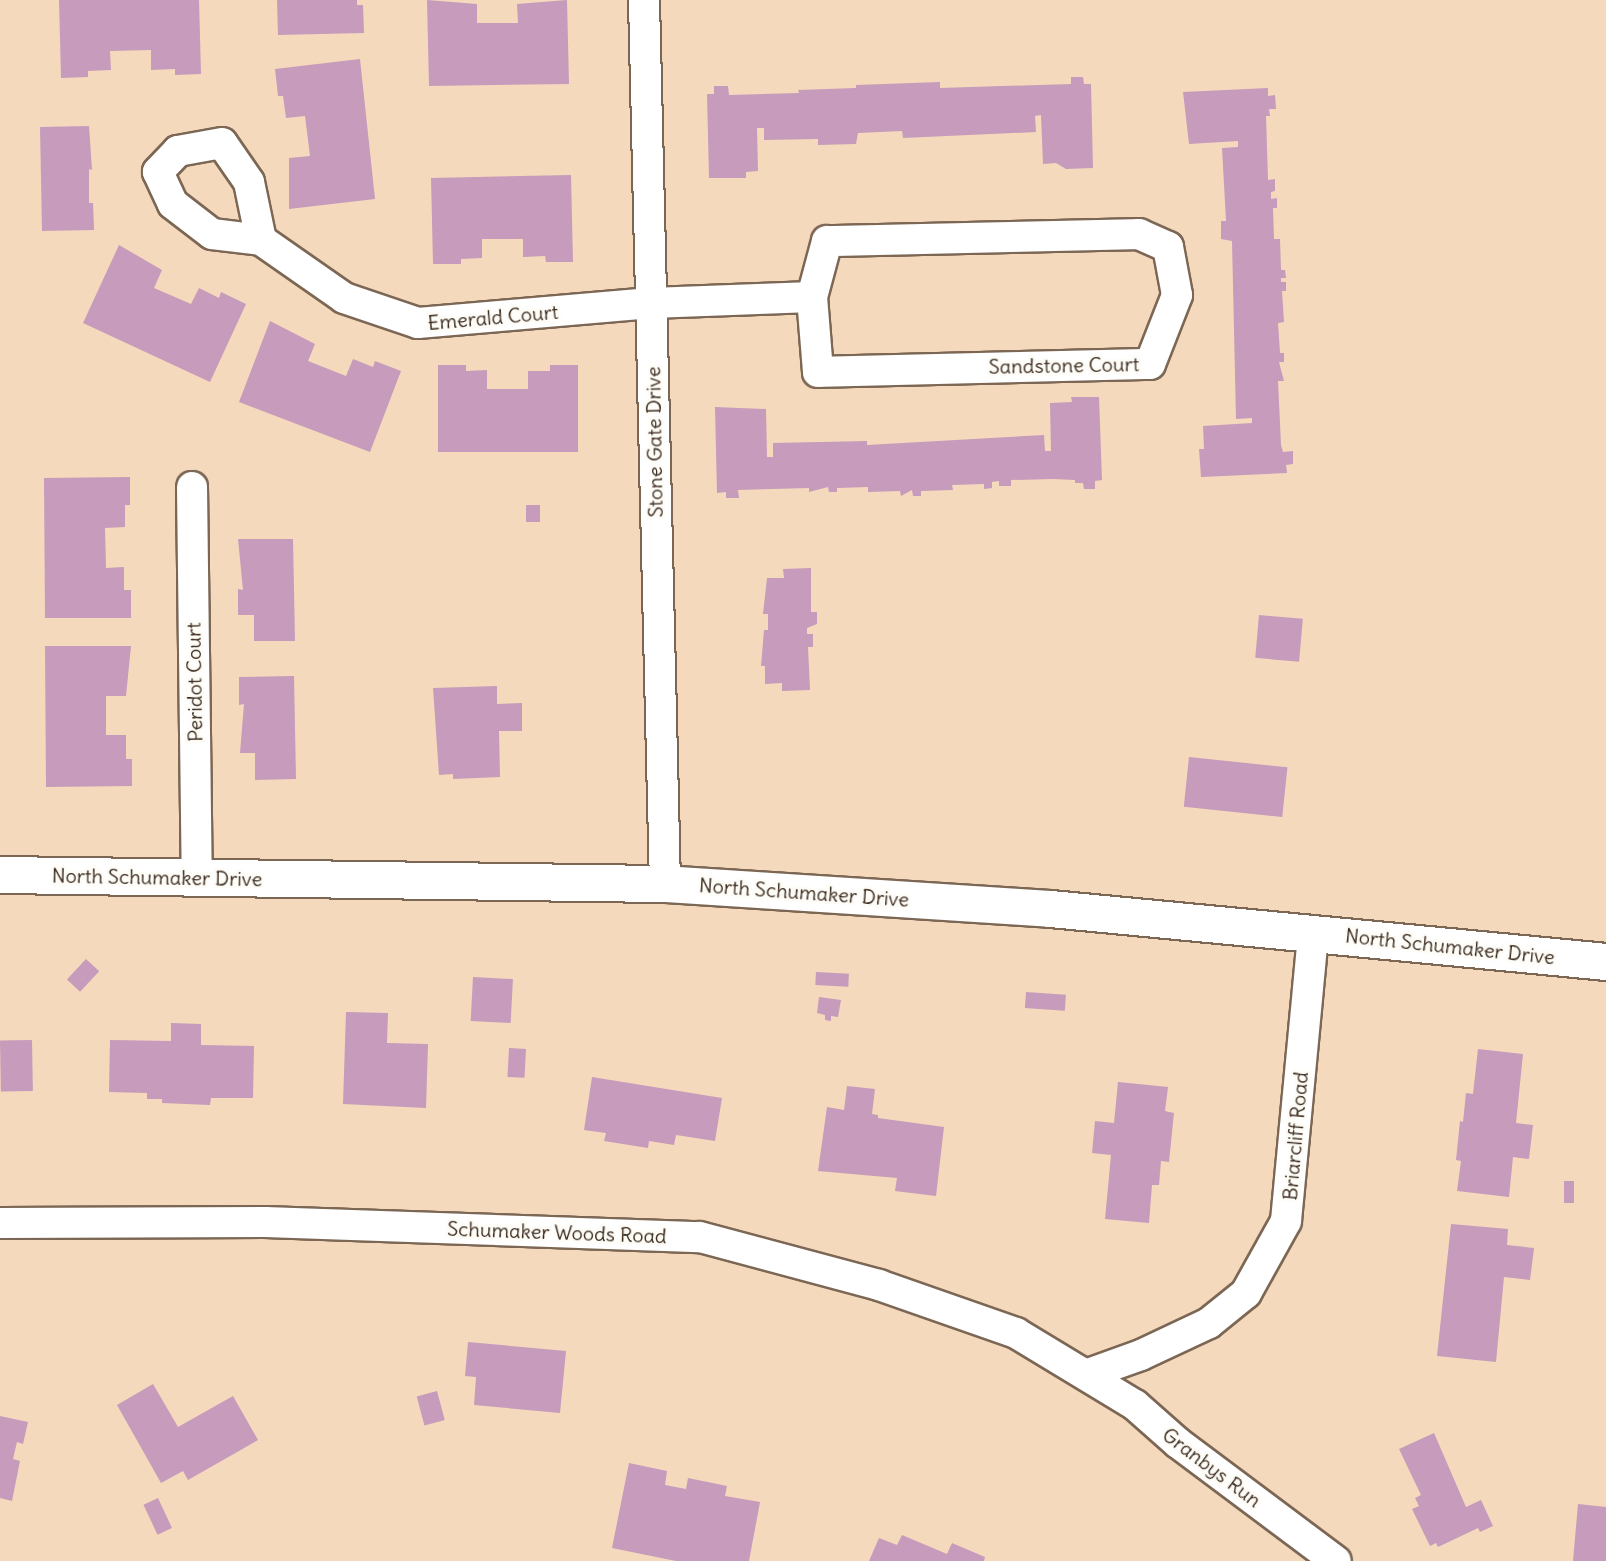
<!DOCTYPE html>
<style>
body{margin:0}
#map{position:relative;width:1606px;height:1561px;overflow:hidden;background:#f4d9bc;font-family:Delius,sans-serif}
div>[style]{position:absolute}
[style*='--x']{left:calc(var(--x)*1px);top:calc(var(--y)*1px);width:calc(var(--w)*1px);rotate:calc(var(--a)*1deg)}
.building>*{inset:0;background:#c69bbb;transform-origin:0 0}
.roads{filter:drop-shadow(2px 0 #7c6755) drop-shadow(-2px 0 #7c6755) drop-shadow(0 2px #7c6755) drop-shadow(0 -2px #7c6755)}
.minor>*{height:30px;margin:-15px;padding:0 15px;transform-origin:15px;border-radius:15px;background:#fff}
.tertiary>*{height:36px;margin:-18px;padding:0 18px;transform-origin:18px;border-radius:18px;background:#fff}
span{translate:-50% -50%;white-space:nowrap;text-align:center;line-height:1.15;-webkit-text-stroke:6px #fdfcf7;paint-order:stroke}
.street-label{font-size:20px;color:#3b2a1e}
</style>
<div id="map">
<div class="building">
<div style="clip-path:polygon(59px 0,199px 0,201px 74px,175px 75px,175px 69px,151px 70px,151px 50px,110px 51px,111px 70px,88px 71px,88px 77px,61px 78px)"></div>
<div style="clip-path:polygon(277px 0,357px 0,357px 5px,363px 5px,364px 33px,278px 35px)"></div>
<div style="clip-path:polygon(427px 0,477px 4px,477px 23px,518px 23px,517px 4px,567px 0,569px 84px,429px 86px)"></div>
<div style="clip-path:polygon(360px 59px,375px 199px,289px 209px,289px 158px,310px 156px,305px 116px,286px 118px,283px 96px,278px 96px,275px 69px)"></div>
<div style="clip-path:polygon(1071px 77px,1083px 77px,1084px 84px,1091px 84px,1093px 168px,1066px 169px,1056px 163px,1043px 164px,1041px 115px,1035px 116px,1036px 132px,903px 138px,902px 131px,858px 133px,856px 144px,818px 145px,818px 139px,764px 140px,764px 128px,757px 128px,758px 171px,746px 172px,746px 178px,709px 178px,707px 94px,714px 94px,714px 86px,728px 86px,729px 95px,799px 93px,798px 90px,856px 88px,856px 85px,940px 82px,940px 88px,1071px 84px)"></div>
<div style="clip-path:polygon(1268px 88px,1268px 96px,1275px 95px,1276px 109px,1269px 109px,1270px 116px,1266px 116px,1268px 180px,1275px 179px,1275px 191px,1271px 192px,1271px 199px,1277px 198px,1277px 208px,1273px 208px,1274px 239px,1280px 239px,1281px 270px,1285px 270px,1286px 278px,1281px 278px,1281px 282px,1286px 282px,1286px 291px,1282px 291px,1284px 322px,1278px 323px,1280px 353px,1284px 353px,1284px 362px,1279px 362px,1284px 381px,1278px 381px,1281px 445px,1283px 452px,1293px 451px,1293px 464px,1286px 465px,1287px 473px,1201px 477px,1199px 449px,1204px 449px,1203px 426px,1252px 423px,1252px 418px,1236px 419px,1232px 241px,1221px 239px,1221px 221px,1226px 221px,1222px 148px,1238px 147px,1238px 141px,1189px 144px,1183px 92px)"></div>
<div style="clip-path:polygon(89px 126px,92px 170px,89px 169px,89px 203px,93px 203px,94px 230px,42px 231px,40px 127px)"></div>
<div style="clip-path:polygon(571px 175px,573px 262px,546px 262px,545px 256px,523px 257px,523px 239px,482px 239px,482px 258px,461px 259px,461px 264px,433px 264px,431px 178px)"></div>
<div style="clip-path:polygon(119px 245px,162px 270px,154px 288px,191px 304px,199px 288px,219px 298px,221px 292px,246px 304px,210px 382px,83px 323px)"></div>
<div style="clip-path:polygon(270px 321px,315px 344px,308px 361px,346px 376px,353px 359px,373px 367px,375px 361px,401px 371px,370px 452px,239px 402px)"></div>
<div style="clip-path:polygon(438px 365px,466px 365px,466px 371px,487px 370px,487px 389px,528px 389px,528px 371px,550px 371px,550px 365px,578px 365px,578px 452px,438px 452px)"></div>
<div style="clip-path:polygon(1071px 397px,1099px 397px,1102px 480px,1095px 481px,1095px 489px,1084px 489px,1083px 483px,1075px 483px,1075px 480px,1053px 479px,1011px 480px,1011px 486px,999px 486px,999px 481px,992px 482px,992px 488px,984px 489px,984px 484px,952px 485px,953px 490px,921px 491px,921px 496px,913px 496px,912px 490px,901px 496px,900px 491px,868px 492px,868px 487px,837px 488px,837px 492px,829px 492px,828px 487px,809px 492px,809px 488px,738px 490px,739px 498px,726px 498px,726px 492px,717px 493px,715px 407px,766px 409px,767px 457px,773px 457px,773px 443px,867px 441px,867px 445px,1044px 435px,1045px 451px,1051px 451px,1050px 403px,1072px 402px)"></div>
<div style="clip-path:polygon(130px 477px,130px 505px,125px 505px,125px 527px,105px 528px,106px 568px,124px 567px,124px 590px,131px 590px,131px 618px,45px 618px,44px 478px)"></div>
<div style="left:526px;top:505px;width:14px;height:17px"></div>
<div style="clip-path:polygon(238px 539px,293px 539px,295px 641px,254px 641px,254px 615px,238px 615px,238px 589px,243px 590px)"></div>
<div style="clip-path:polygon(811px 568px,811px 612px,817px 612px,817px 624px,807px 628px,807px 634px,813px 634px,813px 647px,808px 647px,810px 690px,782px 691px,782px 683px,765px 684px,765px 666px,761px 666px,764px 630px,768px 630px,768px 614px,763px 614px,767px 578px,784px 578px,783px 569px)"></div>
<div style="left:1259px;top:615px;width:44px;height:43px;rotate:5deg"></div>
<div style="clip-path:polygon(45px 646px,131px 646px,126px 696px,106px 696px,106px 735px,126px 735px,126px 759px,132px 759px,132px 786px,46px 787px)"></div>
<div style="clip-path:polygon(294px 676px,296px 779px,255px 780px,255px 753px,240px 753px,244px 704px,239px 705px,239px 677px)"></div>
<div style="clip-path:polygon(497px 686px,497px 704px,522px 703px,522px 731px,499px 731px,500px 777px,453px 779px,453px 774px,439px 775px,433px 688px)"></div>
<div style="left:1189px;top:757px;width:99px;height:50px;rotate:6deg"></div>
<div style="left:86px;top:959px;width:18px;height:28px;rotate:43deg"></div>
<div style="left:816px;top:972px;width:33px;height:13px;rotate:3deg"></div>
<div style="left:473px;top:977px;width:40px;height:44px;rotate:3deg"></div>
<div style="left:1026px;top:992px;width:40px;height:16px;rotate:4deg"></div>
<div style="clip-path:polygon(819px 997px,841px 1000px,838px 1017px,831px 1016px,831px 1021px,825px 1020px,825px 1015px,817px 1013px)"></div>
<div style="clip-path:polygon(346px 1012px,388px 1013px,387px 1043px,428px 1044px,426px 1108px,343px 1104px)"></div>
<div style="clip-path:polygon(171px 1023px,201px 1024px,201px 1045px,254px 1046px,253px 1098px,211px 1098px,210px 1105px,162px 1103px,162px 1099px,147px 1099px,147px 1093px,109px 1092px,110px 1040px,171px 1041px)"></div>
<div style="left:32px;top:1040px;width:51px;height:32px;rotate:89deg"></div>
<div style="left:509px;top:1048px;width:17px;height:29px;rotate:3deg"></div>
<div style="clip-path:polygon(1478px 1049px,1523px 1054px,1516px 1123px,1533px 1125px,1529px 1159px,1513px 1157px,1509px 1197px,1457px 1191px,1461px 1161px,1456px 1160px,1460px 1121px,1463px 1122px,1466px 1093px,1473px 1094px)"></div>
<div style="clip-path:polygon(592px 1077px,722px 1098px,715px 1141px,676px 1135px,674px 1145px,649px 1141px,648px 1148px,604px 1141px,606px 1133px,584px 1130px)"></div>
<div style="clip-path:polygon(1118px 1082px,1168px 1087px,1165px 1111px,1174px 1113px,1169px 1162px,1161px 1161px,1159px 1185px,1152px 1185px,1149px 1223px,1105px 1219px,1111px 1155px,1092px 1153px,1095px 1121px,1114px 1123px)"></div>
<div style="clip-path:polygon(847px 1086px,875px 1089px,872px 1114px,878px 1115px,878px 1118px,944px 1127px,936px 1196px,895px 1191px,897px 1178px,818px 1171px,827px 1107px,844px 1110px)"></div>
<div style="left:1564px;top:1181px;width:10px;height:22px"></div>
<div style="clip-path:polygon(1451px 1224px,1508px 1229px,1507px 1245px,1534px 1248px,1530px 1280px,1504px 1277px,1496px 1362px,1437px 1356px)"></div>
<div style="clip-path:polygon(468px 1342px,566px 1351px,560px 1413px,474px 1405px,476px 1377px,465px 1376px)"></div>
<div style="clip-path:polygon(153px 1384px,178px 1427px,233px 1396px,258px 1440px,188px 1480px,183px 1471px,161px 1483px,117px 1405px)"></div>
<div style="left:437px;top:1391px;width:30px;height:21px;rotate:75deg"></div>
<div style="clip-path:polygon(0 1416px,28px 1422px,23px 1444px,17px 1442px,13px 1459px,20px 1461px,12px 1501px,0 1498px)"></div>
<div style="clip-path:polygon(1434px 1433px,1466px 1507px,1481px 1500px,1493px 1526px,1480px 1532px,1478px 1528px,1438px 1547px,1436px 1543px,1430px 1546px,1412px 1509px,1419px 1506px,1415px 1498px,1421px 1495px,1399px 1449px)"></div>
<div style="clip-path:polygon(629px 1463px,667px 1471px,665px 1485px,686px 1489px,688px 1478px,727px 1486px,725px 1496px,760px 1502px,749px 1561px,676px 1561px,612px 1548px)"></div>
<div style="left:158px;top:1498px;width:33px;height:16px;rotate:65deg"></div>
<div style="clip-path:polygon(1578px 1504px,1606px 1507px,1606px 1561px,1573px 1561px)"></div>
<div style="clip-path:polygon(902px 1535px,947px 1554px,952px 1543px,985px 1557px,984px 1561px,869px 1561px,879px 1538px,897px 1545px)"></div>
</div>
<div class="roads">
<div class="minor">
<div style="--x:644;--y:0;--w:884;--a:88.64"></div>
<div style="--x:261;--y:240;--w:59;--a:-101.7"></div>
<div style="--x:249;--y:182;--w:47;--a:-124.7"></div>
<div style="--x:222;--y:143;--w:45;--a:169.7"></div>
<div style="--x:178;--y:151;--w:29;--a:134"></div>
<div style="--x:158;--y:172;--w:35;--a:65"></div>
<div style="--x:173;--y:204;--w:49;--a:37.6"></div>
<div style="--x:212;--y:234;--w:49;--a:7"></div>
<div style="--x:261;--y:240;--w:101;--a:34.9"></div>
<div style="--x:344;--y:298;--w:78;--a:18.7"></div>
<div style="--x:418;--y:323;--w:234;--a:-4.9"></div>
<div style="--x:651;--y:303;--w:161;--a:-2.1"></div>
<div style="--x:812;--y:297;--w:75;--a:85.4"></div>
<div style="--x:818;--y:372;--w:332;--a:-1.4"></div>
<div style="--x:1150;--y:364;--w:74;--a:-68.6"></div>
<div style="--x:1177;--y:295;--w:49;--a:-100.6"></div>
<div style="--x:1168;--y:247;--w:32;--a:-156"></div>
<div style="--x:1139;--y:234;--w:312;--a:178.7"></div>
<div style="--x:827;--y:241;--w:58;--a:105"></div>
<div style="--x:192;--y:487;--w:390;--a:89.3"></div>
<div style="--x:0;--y:1223;--w:265;--a:-0.2"></div>
<div style="--x:265;--y:1222;--w:435;--a:2"></div>
<div style="--x:700;--y:1237;--w:185;--a:15"></div>
<div style="--x:879;--y:1285;--w:145;--a:19.3"></div>
<div style="--x:1016;--y:1333;--w:139;--a:31.2"></div>
<div style="--x:1135;--y:1405;--w:57;--a:41.5"></div>
<div style="--x:1178;--y:1443;--w:197;--a:36.8"></div>
<div style="--x:1088;--y:1374;--w:56;--a:-19.7"></div>
<div style="--x:1141;--y:1355;--w:75;--a:-25.2"></div>
<div style="--x:1209;--y:1323;--w:48;--a:-39"></div>
<div style="--x:1246;--y:1293;--w:82;--a:-60.9"></div>
<div style="--x:1286;--y:1221;--w:288;--a:-84.6"></div>
</div>
<div class="tertiary">
<div style="--x:0;--y:875;--w:665;--a:0.78"></div>
<div style="--x:665;--y:884;--w:387;--a:3.7"></div>
<div style="--x:1051;--y:909;--w:558;--a:5.45"></div>
</div>
</div>
<div class="street-label">
<span style="left:493px;top:317px;rotate:-5deg">Emerald Court</span>
<span style="left:1064px;top:365px;rotate:-1deg">Sandstone Court</span>
<span style="left:654px;top:442px;rotate:-91deg">Stone Gate Drive</span>
<span style="left:194px;top:682px;rotate:-91deg">Peridot Court</span>
<span style="left:157px;top:877px;rotate:1deg">North Schumaker Drive</span>
<span style="left:804px;top:892px;rotate:4deg">North Schumaker Drive</span>
<span style="left:1450px;top:946px;rotate:6deg">North Schumaker Drive</span>
<span style="left:1295px;top:1136px;rotate:-85deg">Briarcliff Road</span>
<span style="left:557px;top:1232px;rotate:2deg">Schumaker Woods Road</span>
<span style="left:1212px;top:1467px;rotate:37deg">Granbys Run</span>
</div>
</div>
